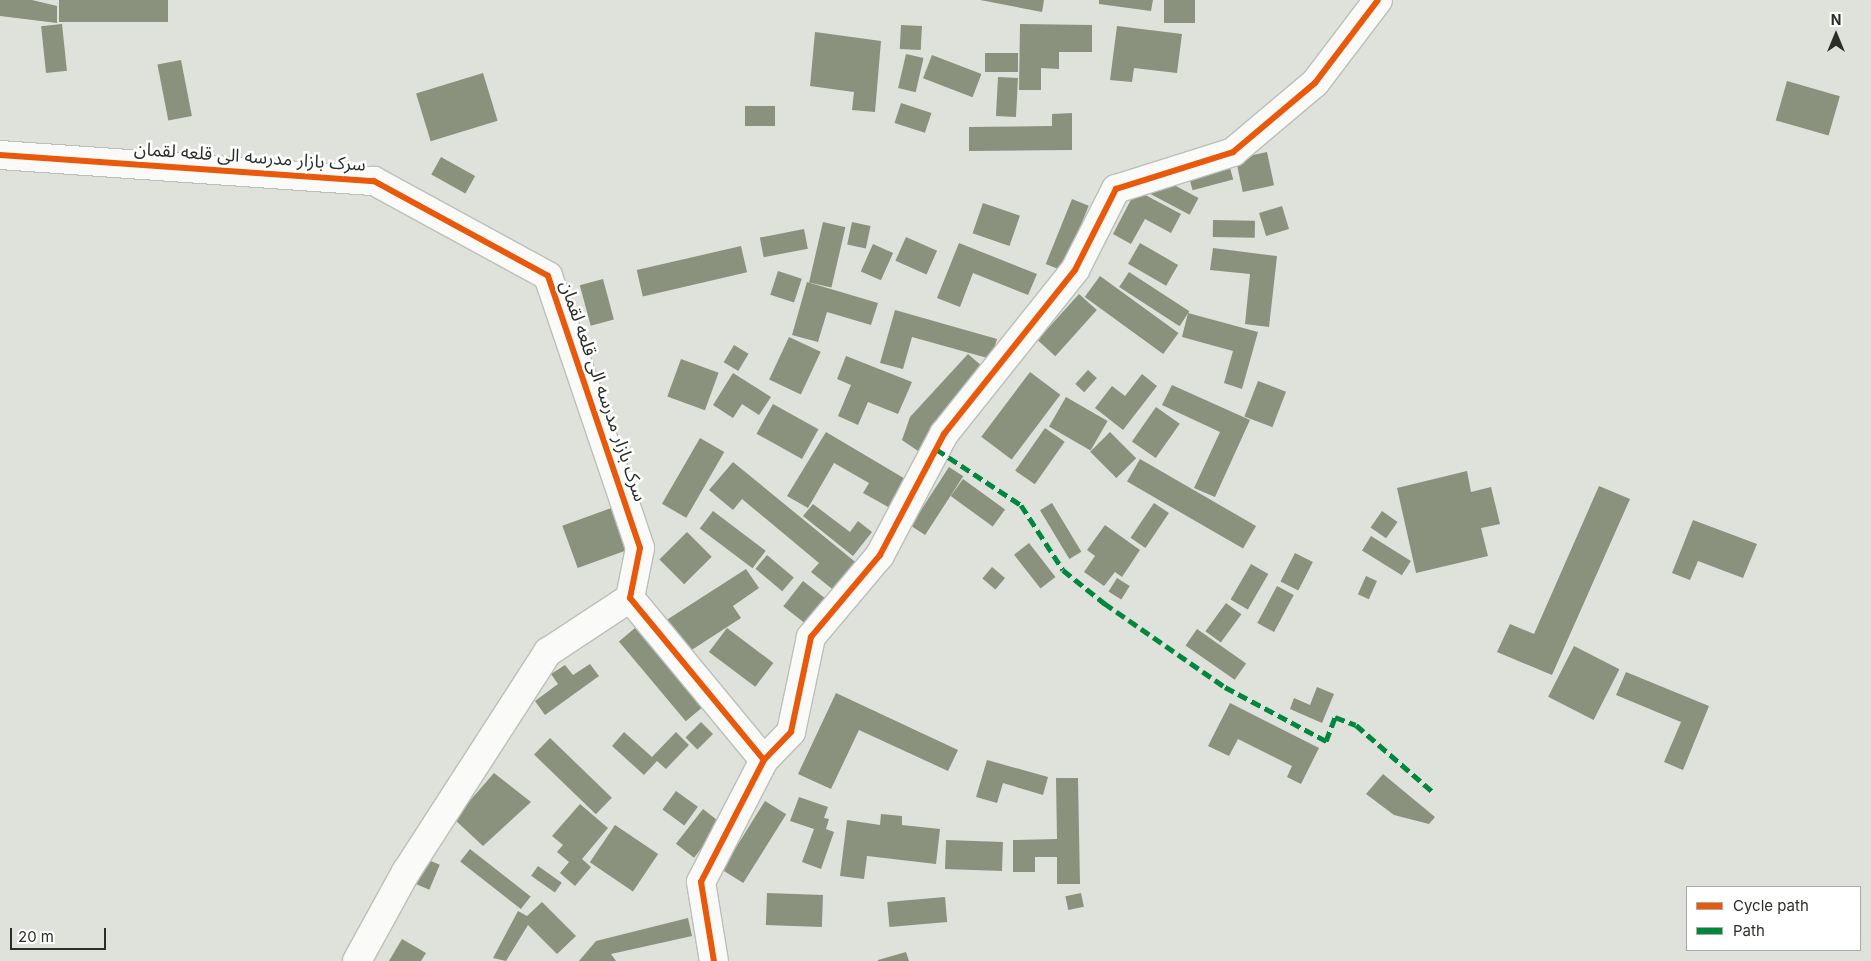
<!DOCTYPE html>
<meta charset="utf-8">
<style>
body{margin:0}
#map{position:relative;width:1871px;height:961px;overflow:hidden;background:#dee2da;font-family:Inter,"Noto Sans Arabic",sans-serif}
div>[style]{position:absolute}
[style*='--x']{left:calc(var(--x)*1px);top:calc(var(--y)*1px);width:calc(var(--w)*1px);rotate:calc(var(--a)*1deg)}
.building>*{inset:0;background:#8a917c;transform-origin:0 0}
.roads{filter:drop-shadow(1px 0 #bcbfb8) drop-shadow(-1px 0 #bcbfb8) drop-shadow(0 1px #bcbfb8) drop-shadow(0 -1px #bcbfb8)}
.minor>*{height:28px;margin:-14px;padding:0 14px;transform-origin:14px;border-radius:14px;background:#fafbf9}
.quiet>*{height:5px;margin-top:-2.5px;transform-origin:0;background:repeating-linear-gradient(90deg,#00873e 0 10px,transparent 0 15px)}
.cycleway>*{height:6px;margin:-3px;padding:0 3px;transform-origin:3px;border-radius:3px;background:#e8590c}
span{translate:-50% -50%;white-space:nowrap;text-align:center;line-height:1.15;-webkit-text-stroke:5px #fff;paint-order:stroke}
.street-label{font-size:18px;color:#2b2e28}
.legend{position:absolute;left:1686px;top:886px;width:175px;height:65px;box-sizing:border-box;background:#fff;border:1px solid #aaaba9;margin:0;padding:6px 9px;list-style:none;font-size:15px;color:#2b2e28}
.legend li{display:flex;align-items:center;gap:10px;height:25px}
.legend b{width:25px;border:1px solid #aaaba9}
.north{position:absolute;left:1811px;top:10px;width:50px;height:50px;-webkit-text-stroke:4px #fff;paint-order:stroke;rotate:0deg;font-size:14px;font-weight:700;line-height:20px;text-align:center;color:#2b2e28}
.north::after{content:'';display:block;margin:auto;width:18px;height:22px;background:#2b2e28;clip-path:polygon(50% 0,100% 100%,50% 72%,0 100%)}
.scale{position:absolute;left:10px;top:928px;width:96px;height:22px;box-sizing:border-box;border:2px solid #2b2e28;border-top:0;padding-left:6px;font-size:15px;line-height:18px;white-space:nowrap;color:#2b2e28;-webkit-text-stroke:4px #fff;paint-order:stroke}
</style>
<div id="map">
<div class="building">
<div style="clip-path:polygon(0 0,32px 0,57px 6px,57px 23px,0 16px)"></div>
<div style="left:59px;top:0;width:109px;height:22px"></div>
<div style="clip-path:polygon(980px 0,1044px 0,1042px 12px)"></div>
<div style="clip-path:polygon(1099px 0,1153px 0,1151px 11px,1099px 4px)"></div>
<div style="left:1164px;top:0;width:31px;height:23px"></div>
<div style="left:62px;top:24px;width:47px;height:21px;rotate:84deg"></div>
<div style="clip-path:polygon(1020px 24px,1092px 25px,1092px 52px,1059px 52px,1059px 69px,1041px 68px,1041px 90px,1019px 90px)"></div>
<div style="left:901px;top:25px;width:21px;height:24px;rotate:3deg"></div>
<div style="clip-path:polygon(1117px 26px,1182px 34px,1177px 73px,1134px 68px,1132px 82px,1110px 80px)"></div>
<div style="clip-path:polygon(815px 32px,881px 41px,875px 112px,852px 110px,854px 92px,810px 86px)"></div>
<div style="left:985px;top:53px;width:33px;height:19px"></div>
<div style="left:906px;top:54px;width:18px;height:35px;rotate:13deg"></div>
<div style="left:932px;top:55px;width:53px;height:25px;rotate:21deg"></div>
<div style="left:181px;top:60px;width:57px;height:24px;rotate:79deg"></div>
<div style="left:483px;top:73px;width:50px;height:70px;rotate:73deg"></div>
<div style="left:998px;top:77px;width:20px;height:39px;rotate:3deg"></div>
<div style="left:1787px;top:81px;width:55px;height:41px;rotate:16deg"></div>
<div style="left:901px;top:103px;width:32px;height:21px;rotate:18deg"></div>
<div style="left:745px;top:106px;width:30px;height:20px"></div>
<div style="clip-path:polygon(1072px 113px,1072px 150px,969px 151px,969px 127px,1052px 126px,1052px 114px)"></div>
<div style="left:1267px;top:152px;width:34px;height:32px;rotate:78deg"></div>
<div style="left:441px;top:157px;width:39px;height:20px;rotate:29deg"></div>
<div style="left:1229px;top:164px;width:16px;height:42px;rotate:75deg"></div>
<div style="left:1157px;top:176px;width:47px;height:19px;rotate:28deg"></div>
<div style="clip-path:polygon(1136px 190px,1181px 214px,1171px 233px,1145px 219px,1131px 244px,1113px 234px)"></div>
<div style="left:1072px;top:199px;width:18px;height:70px;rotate:22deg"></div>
<div style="left:983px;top:203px;width:39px;height:32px;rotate:19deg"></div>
<div style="left:1282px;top:206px;width:24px;height:24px;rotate:73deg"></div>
<div style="left:1213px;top:220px;width:42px;height:17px;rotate:1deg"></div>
<div style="left:823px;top:222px;width:23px;height:62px;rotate:13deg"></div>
<div style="left:852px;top:222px;width:19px;height:23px;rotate:12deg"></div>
<div style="left:804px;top:229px;width:20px;height:45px;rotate:79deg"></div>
<div style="left:906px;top:237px;width:34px;height:26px;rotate:24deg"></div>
<div style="clip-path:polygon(959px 243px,1037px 274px,1028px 295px,973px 273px,960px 307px,937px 298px)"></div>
<div style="left:1140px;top:243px;width:44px;height:24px;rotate:30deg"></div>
<div style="left:873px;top:244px;width:22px;height:30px;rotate:24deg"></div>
<div style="left:741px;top:246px;width:27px;height:107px;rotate:77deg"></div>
<div style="clip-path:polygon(1213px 248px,1277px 256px,1269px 327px,1245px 324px,1250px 274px,1210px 270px)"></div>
<div style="left:778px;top:271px;width:25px;height:25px;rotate:18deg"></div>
<div style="left:1129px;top:272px;width:72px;height:18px;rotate:33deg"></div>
<div style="left:1100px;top:276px;width:97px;height:26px;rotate:36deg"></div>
<div style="left:603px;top:279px;width:42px;height:24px;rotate:75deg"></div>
<div style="clip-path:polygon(807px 282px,878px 303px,871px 325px,827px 312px,818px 342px,792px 335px)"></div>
<div style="left:1079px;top:294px;width:24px;height:62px;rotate:42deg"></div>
<div style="clip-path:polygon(895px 310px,997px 339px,991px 359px,912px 337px,903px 369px,880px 363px)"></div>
<div style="clip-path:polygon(1188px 313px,1258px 332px,1242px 389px,1224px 383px,1233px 351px,1182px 337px)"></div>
<div style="left:789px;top:337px;width:35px;height:47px;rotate:25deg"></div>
<div style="left:734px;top:345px;width:17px;height:20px;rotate:31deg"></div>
<div style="clip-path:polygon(968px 354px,990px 373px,918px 451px,902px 440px,910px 417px)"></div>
<div style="clip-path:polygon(846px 356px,912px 382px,898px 414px,868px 402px,858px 425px,838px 416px,851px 385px,837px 379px)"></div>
<div style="left:681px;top:359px;width:40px;height:40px;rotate:20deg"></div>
<div style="left:1088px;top:370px;width:12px;height:19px;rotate:42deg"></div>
<div style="left:1030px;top:372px;width:38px;height:81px;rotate:37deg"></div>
<div style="clip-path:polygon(733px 373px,771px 397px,759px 415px,742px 404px,733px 418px,713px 405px)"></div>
<div style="clip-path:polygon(1142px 374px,1157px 386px,1123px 430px,1095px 408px,1112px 386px,1125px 396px)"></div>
<div style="left:1258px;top:381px;width:30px;height:38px;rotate:21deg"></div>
<div style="clip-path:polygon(1172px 385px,1250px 420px,1215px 497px,1194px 488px,1220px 432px,1162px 405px)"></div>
<div style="left:1066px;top:397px;width:48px;height:34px;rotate:30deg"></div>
<div style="left:773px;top:404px;width:52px;height:34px;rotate:29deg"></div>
<div style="left:1156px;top:407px;width:29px;height:42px;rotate:35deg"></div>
<div style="left:1045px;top:428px;width:24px;height:52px;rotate:35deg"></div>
<div style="clip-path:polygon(826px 432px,907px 480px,890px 508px,863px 493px,869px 483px,834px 463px,808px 508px,787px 496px)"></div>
<div style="left:1110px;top:432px;width:37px;height:28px;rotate:45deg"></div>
<div style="left:700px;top:438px;width:28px;height:76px;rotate:30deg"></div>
<div style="left:1140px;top:459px;width:134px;height:26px;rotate:30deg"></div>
<div style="clip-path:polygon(733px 462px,859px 565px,836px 592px,811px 572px,819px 563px,742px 499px,733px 510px,709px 490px)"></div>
<div style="left:949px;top:467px;width:17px;height:70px;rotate:33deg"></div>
<div style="clip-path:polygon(1467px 471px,1471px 492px,1491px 487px,1500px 524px,1481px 528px,1488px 556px,1416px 573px,1397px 488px)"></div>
<div style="left:963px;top:479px;width:52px;height:21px;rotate:36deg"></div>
<div style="clip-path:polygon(1599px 486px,1630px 499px,1552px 675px,1497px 652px,1510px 624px,1534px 634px)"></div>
<div style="left:1052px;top:503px;width:57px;height:14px;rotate:59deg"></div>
<div style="left:1154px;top:503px;width:18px;height:42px;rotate:34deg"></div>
<div style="clip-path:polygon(813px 504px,850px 532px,858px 521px,872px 532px,853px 556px,803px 516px)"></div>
<div style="left:614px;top:507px;width:45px;height:55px;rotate:70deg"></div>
<div style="left:713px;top:511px;width:66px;height:22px;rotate:37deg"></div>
<div style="left:1382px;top:511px;width:19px;height:20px;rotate:35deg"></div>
<div style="clip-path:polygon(1693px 520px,1757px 544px,1743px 578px,1698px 561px,1690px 580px,1672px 573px)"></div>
<div style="clip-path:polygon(1105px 525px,1140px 550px,1122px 577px,1115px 572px,1104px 586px,1084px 572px,1095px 556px,1087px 550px)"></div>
<div style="left:687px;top:532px;width:35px;height:39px;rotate:45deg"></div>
<div style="left:1371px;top:536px;width:47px;height:17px;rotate:32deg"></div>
<div style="left:1029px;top:543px;width:43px;height:19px;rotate:52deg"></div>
<div style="left:1295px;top:553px;width:20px;height:32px;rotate:27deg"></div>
<div style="left:767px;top:555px;width:35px;height:18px;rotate:40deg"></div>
<div style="left:1251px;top:564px;width:20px;height:41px;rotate:30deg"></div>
<div style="left:992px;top:567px;width:17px;height:15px;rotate:40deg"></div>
<div style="clip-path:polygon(746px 569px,759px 588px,733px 606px,741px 618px,687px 653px,665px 621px)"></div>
<div style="left:1366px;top:576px;width:12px;height:20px;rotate:24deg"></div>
<div style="left:1117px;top:578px;width:15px;height:16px;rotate:32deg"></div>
<div style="left:803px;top:581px;width:34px;height:32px;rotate:38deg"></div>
<div style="left:1277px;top:586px;width:19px;height:42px;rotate:28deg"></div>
<div style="left:1226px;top:603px;width:19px;height:35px;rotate:36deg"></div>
<div style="left:635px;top:628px;width:104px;height:21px;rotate:50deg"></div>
<div style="left:727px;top:628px;width:58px;height:30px;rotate:37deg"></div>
<div style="left:1197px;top:629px;width:60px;height:20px;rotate:35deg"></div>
<div style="left:1574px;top:646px;width:51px;height:57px;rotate:27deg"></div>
<div style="clip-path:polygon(590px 664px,599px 676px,545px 715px,535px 701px,558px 684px,551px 674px,565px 665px,573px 675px)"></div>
<div style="clip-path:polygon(1626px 672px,1709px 706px,1683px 770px,1664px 762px,1681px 722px,1616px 695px)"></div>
<div style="clip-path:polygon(1317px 687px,1334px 694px,1322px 723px,1290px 709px,1294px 698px,1310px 705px)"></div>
<div style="clip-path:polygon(836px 693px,958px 750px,948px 771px,859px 730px,831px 789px,798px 774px)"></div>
<div style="clip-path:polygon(1230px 703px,1319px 748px,1301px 784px,1287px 777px,1292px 766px,1238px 739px,1229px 756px,1208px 746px)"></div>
<div style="left:701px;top:722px;width:17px;height:22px;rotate:45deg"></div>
<div style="clip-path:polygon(624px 732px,652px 757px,676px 732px,689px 745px,666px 769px,657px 761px,644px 775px,612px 746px)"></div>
<div style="left:550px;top:738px;width:86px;height:23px;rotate:44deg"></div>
<div style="clip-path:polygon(987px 760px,1048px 777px,1043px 795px,1003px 783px,997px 803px,976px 797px)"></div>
<div style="clip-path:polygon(494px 773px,531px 802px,483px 846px,454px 819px)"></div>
<div style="clip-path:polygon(1383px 774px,1435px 817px,1429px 824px,1394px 815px,1366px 794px)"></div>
<div style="clip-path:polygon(1056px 778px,1078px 778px,1080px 884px,1057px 884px,1057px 857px,1035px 857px,1035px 872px,1013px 872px,1013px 840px,1057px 839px)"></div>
<div style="left:676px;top:791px;width:27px;height:23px;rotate:36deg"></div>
<div style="clip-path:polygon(799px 797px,828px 807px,824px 818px,829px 819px,826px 829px,834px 832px,821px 869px,802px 862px,814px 829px,790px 821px)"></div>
<div style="left:765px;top:801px;width:25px;height:81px;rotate:32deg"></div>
<div style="clip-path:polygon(580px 804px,608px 828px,582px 859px,591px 867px,575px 886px,560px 873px,569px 862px,557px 852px,563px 845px,552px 836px)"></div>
<div style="left:703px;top:809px;width:23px;height:44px;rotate:38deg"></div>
<div style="clip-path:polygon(881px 814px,902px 816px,902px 825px,940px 829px,936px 864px,867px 856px,864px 879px,840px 876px,847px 820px,880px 825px)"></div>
<div style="left:615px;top:825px;width:52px;height:45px;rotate:34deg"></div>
<div style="left:946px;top:840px;width:57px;height:29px;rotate:2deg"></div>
<div style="left:470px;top:849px;width:77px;height:16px;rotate:38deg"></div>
<div style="left:426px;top:859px;width:15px;height:27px;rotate:23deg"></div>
<div style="left:538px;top:866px;width:29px;height:12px;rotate:35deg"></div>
<div style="left:767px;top:893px;width:56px;height:32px;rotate:2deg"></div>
<div style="left:1081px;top:893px;width:14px;height:16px;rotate:78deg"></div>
<div style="left:945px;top:897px;width:25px;height:58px;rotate:85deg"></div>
<div style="clip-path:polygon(542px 902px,576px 936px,557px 954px,528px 925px,506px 961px,493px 958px,518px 911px,527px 916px)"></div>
<div style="clip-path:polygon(688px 918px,692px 936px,611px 954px,616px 961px,579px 961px,596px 941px)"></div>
<div style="clip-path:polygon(402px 939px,426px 953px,421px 961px,389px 961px)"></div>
<div style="clip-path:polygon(906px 952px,909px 961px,878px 961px,878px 960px)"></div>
</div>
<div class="roads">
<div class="minor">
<div style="--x:0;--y:155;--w:375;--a:4"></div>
<div style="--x:374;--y:181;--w:198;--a:28.6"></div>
<div style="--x:548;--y:276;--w:287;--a:71.3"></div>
<div style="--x:640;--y:548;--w:51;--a:101.3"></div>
<div style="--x:630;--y:598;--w:210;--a:50.4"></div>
<div style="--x:764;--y:760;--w:137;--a:117.3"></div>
<div style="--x:701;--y:882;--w:80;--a:80.7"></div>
<div style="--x:764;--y:760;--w:39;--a:-46"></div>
<div style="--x:791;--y:732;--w:97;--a:-78.1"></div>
<div style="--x:811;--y:637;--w:107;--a:-49.9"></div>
<div style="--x:880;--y:555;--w:137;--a:-62.1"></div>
<div style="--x:944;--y:434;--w:210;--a:-51.4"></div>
<div style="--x:1075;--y:270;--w:91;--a:-63.2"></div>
<div style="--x:1116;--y:189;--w:123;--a:-17.5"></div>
<div style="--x:1233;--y:152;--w:107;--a:-40.1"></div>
<div style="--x:1315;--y:83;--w:104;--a:-52.8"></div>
<div style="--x:357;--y:961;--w:102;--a:-61.2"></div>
<div style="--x:406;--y:872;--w:262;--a:-57.2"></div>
<div style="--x:548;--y:652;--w:98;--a:-33.4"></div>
</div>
</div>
<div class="quiet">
<div style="--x:936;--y:449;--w:102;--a:33.4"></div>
<div style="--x:1021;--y:505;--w:77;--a:57.1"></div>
<div style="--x:1063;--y:570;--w:53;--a:38.8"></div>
<div style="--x:1104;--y:603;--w:147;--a:34.8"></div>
<div style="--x:1225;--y:687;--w:115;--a:28.1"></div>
<div style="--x:1326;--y:741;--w:26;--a:-69"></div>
<div style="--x:1335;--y:717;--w:22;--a:21"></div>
<div style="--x:1356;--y:725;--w:101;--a:41"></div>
</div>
<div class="cycleway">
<div style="--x:0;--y:155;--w:375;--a:4"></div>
<div style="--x:374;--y:181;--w:198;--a:28.6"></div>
<div style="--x:548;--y:276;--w:287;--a:71.3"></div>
<div style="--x:640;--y:548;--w:51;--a:101.3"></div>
<div style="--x:630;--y:598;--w:210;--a:50.4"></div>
<div style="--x:764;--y:760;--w:137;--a:117.3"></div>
<div style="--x:701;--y:882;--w:80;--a:80.7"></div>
<div style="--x:764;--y:760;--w:39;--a:-46"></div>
<div style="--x:791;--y:732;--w:97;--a:-78.1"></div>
<div style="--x:811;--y:637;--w:107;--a:-49.9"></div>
<div style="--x:880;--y:555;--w:137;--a:-62.1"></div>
<div style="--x:944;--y:434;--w:210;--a:-51.4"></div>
<div style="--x:1075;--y:270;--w:91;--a:-63.2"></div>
<div style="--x:1116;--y:189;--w:123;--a:-17.5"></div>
<div style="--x:1233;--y:152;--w:107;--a:-40.1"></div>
<div style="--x:1315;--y:83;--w:104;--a:-52.8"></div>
</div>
<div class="street-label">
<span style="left:250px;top:157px;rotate:4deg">سرک بازار مدرسه الی قلعه لقمان</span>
<span style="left:603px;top:391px;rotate:71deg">سرک بازار مدرسه الی قلعه لقمان</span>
</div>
<ul class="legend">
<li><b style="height:6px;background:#e8590c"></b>Cycle path</li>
<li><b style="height:6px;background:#00873e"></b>Path</li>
</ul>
<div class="north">N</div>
<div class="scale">20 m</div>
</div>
